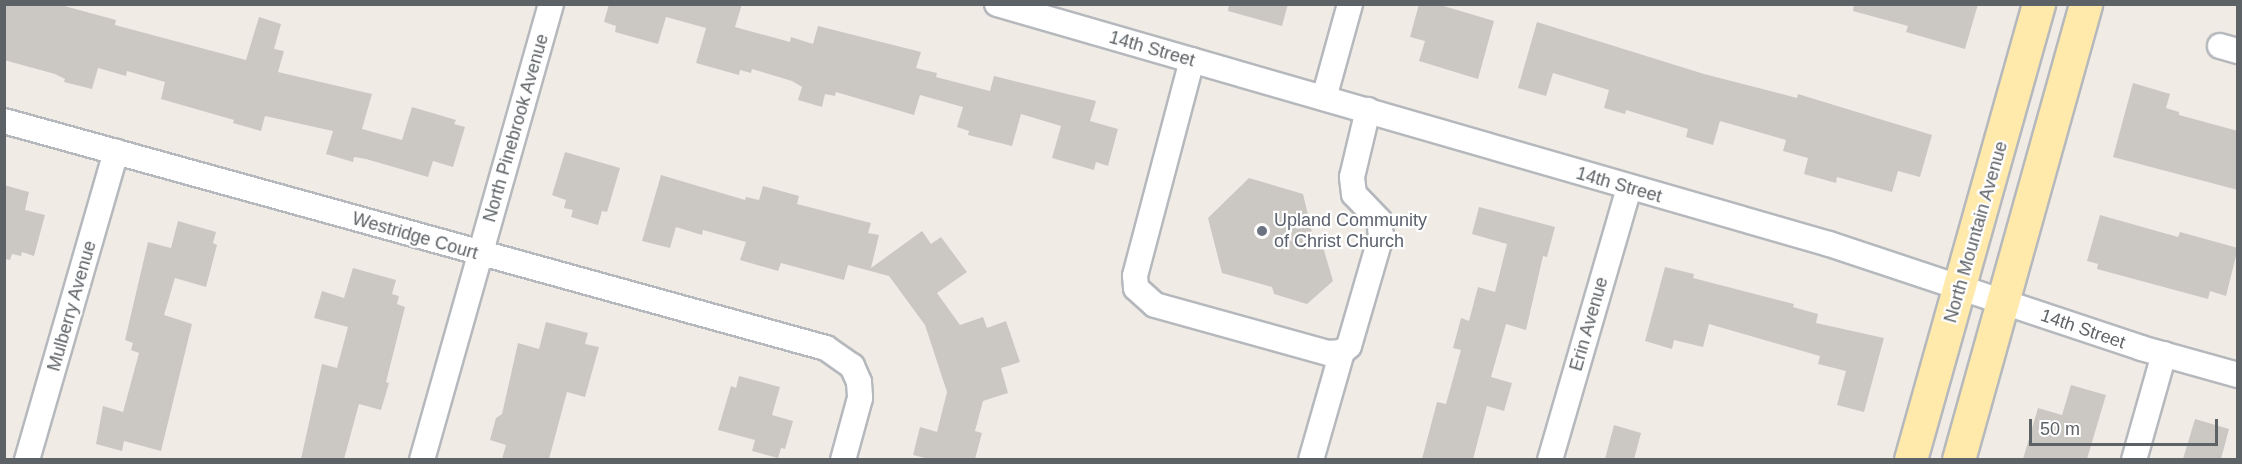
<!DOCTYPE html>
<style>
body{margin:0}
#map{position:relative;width:2242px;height:464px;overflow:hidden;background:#f0ece5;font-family:Helvetica,sans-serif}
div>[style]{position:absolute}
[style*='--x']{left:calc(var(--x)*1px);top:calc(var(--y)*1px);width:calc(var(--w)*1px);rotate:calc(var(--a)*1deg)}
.building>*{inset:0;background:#cbc7c2}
.roads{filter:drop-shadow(2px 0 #b5b8bc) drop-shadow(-2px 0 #b5b8bc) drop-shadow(0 2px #b5b8bc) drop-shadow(0 -2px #b5b8bc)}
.minor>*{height:24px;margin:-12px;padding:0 12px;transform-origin:12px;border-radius:12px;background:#fff}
.major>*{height:32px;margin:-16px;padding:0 16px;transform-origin:16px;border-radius:16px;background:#ffe9ab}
.dots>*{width:16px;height:16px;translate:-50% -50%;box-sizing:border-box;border:3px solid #fff;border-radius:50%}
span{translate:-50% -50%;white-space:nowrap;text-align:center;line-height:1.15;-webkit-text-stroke:4.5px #fff;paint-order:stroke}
.street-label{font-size:18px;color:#5d6266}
.worship-label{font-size:18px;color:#5b616d}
.left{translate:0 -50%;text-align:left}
.frame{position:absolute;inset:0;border:6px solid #5d6266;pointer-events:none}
.scale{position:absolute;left:2029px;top:419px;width:189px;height:27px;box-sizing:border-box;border:3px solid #5d6266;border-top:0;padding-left:8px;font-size:18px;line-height:21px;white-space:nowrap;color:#5d6266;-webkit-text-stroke:4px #fff;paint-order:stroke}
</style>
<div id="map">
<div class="building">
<div style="clip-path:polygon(4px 4px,57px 4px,116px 20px,115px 25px,246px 60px,259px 17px,281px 24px,274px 49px,284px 51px,278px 72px,372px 94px,362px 129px,402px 140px,412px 107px,456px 120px,454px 124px,465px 127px,453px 167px,433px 161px,428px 177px,366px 159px,354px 157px,353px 162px,326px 154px,333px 131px,265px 116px,261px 131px,233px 123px,234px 120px,161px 99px,165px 82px,127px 71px,126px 76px,98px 68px,92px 89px,64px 82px,65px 79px,55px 74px,4px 60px)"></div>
<div style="clip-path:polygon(609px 4px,742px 4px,735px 27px,790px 42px,791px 37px,813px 44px,818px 26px,921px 52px,916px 68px,937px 73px,936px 77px,990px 91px,994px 76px,1096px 101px,1090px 121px,1118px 129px,1108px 166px,1096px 162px,1094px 170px,1052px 158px,1061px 126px,1021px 114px,1012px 146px,968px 135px,969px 131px,957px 127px,963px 107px,920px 95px,914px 115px,836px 92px,835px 96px,825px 94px,822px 107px,798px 100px,802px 87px,792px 81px,752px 69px,751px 73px,740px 70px,739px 75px,696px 63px,706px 28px,666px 17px,658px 44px,615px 32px,616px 26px,604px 22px)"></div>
<div style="clip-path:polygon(1229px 4px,1288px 4px,1282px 26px,1228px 11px)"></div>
<div style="clip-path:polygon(1419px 4px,1437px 4px,1494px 21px,1478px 79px,1419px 61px,1425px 41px,1410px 37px)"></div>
<div style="clip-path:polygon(1854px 4px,1978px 4px,1965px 49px,1906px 32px,1908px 26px,1853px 11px)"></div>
<div style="clip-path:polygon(1537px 22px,1704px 74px,1797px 98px,1798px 94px,1932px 135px,1920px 177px,1898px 171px,1892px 192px,1837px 177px,1836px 183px,1804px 174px,1808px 158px,1783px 151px,1786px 140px,1720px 121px,1713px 145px,1686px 137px,1688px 129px,1626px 110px,1625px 114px,1604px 108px,1609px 90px,1553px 73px,1546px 96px,1518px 88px)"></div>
<div style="clip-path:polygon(2133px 83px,2170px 94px,2166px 108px,2179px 112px,2179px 115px,2238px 131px,2238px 190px,2113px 157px)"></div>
<div style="clip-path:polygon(565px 152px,620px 168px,607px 212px,602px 211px,598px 225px,571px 217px,573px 210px,564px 208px,566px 200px,552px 195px)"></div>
<div style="clip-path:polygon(661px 175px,745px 200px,746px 197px,759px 200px,763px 186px,799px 196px,797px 204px,871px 223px,868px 233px,879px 235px,871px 268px,922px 231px,931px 244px,941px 237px,967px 272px,937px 293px,960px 325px,983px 317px,987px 328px,1006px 321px,1020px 362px,1001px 368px,1008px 393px,983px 401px,975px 431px,982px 433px,975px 459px,929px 459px,913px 455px,920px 427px,937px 432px,947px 392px,925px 325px,889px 276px,848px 265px,844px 280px,781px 263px,778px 271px,740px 260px,746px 242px,703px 230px,702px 235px,676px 227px,670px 248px,642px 241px)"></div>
<div style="clip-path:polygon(1249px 178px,1303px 194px,1315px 245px,1323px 247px,1333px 281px,1307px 304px,1274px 294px,1272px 287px,1222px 273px,1208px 218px)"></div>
<div style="clip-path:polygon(4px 185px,29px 192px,25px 210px,45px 215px,34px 256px,22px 252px,21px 256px,12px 254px,10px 260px,4px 259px)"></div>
<div style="clip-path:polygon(1479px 207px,1555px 227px,1547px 257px,1543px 256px,1526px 330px,1506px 324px,1491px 377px,1512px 383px,1504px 411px,1487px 406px,1473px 459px,1422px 459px,1437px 402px,1446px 404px,1461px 350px,1453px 348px,1461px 318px,1469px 321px,1478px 287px,1495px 292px,1507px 244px,1472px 234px)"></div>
<div style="clip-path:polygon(2100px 215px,2178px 237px,2180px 232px,2238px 248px,2226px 296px,2210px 291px,2208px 299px,2097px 269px,2098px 264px,2087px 261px)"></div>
<div style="clip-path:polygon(178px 221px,216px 232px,213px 243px,217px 245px,206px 287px,175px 278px,164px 315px,192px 324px,161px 451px,124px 441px,122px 451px,96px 444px,103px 406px,123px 412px,139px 353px,131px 350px,133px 343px,125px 340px,148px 242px,171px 248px)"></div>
<div style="clip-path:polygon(1665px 267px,1694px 274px,1693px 278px,1794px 304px,1793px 307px,1818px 314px,1816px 323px,1884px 338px,1864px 412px,1837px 405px,1846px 371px,1818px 364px,1820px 356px,1709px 324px,1703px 347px,1674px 340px,1672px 349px,1645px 341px)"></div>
<div style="clip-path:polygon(353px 268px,396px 280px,392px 294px,399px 296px,397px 304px,405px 307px,386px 382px,389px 383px,381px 410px,359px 404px,344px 459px,301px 459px,322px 364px,337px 368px,348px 327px,314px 318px,322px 291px,344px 298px)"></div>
<div style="clip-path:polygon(546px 322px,588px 333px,585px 344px,599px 347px,585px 397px,567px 392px,549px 459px,502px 459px,506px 445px,490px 440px,496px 418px,502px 414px,518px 343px,539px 349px)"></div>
<div style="clip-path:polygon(739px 376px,780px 387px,772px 415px,793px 421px,785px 449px,781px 448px,778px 458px,752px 451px,755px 440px,718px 430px,731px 386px,736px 388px)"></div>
<div style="clip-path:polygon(2071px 385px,2106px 395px,2087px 459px,2023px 459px,2038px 408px,2062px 415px)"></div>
<div style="clip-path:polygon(2195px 419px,2229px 429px,2221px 459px,2183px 459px)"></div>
<div style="clip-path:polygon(1614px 425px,1641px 433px,1634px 459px,1605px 459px)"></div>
</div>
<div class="roads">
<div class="minor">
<div style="--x:997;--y:4;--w:866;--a:16.09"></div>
<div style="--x:1829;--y:244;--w:329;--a:18.4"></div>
<div style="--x:2141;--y:348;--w:101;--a:15.6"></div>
<div style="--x:2220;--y:46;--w:19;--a:16"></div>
<div style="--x:1192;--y:60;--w:223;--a:104.8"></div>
<div style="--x:1135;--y:276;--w:12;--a:85"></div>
<div style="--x:1136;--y:288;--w:25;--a:42"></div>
<div style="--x:1155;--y:305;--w:180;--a:15.5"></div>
<div style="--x:1328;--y:353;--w:14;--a:-4"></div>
<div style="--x:1342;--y:352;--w:9;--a:-41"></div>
<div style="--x:1349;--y:346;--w:115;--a:-73.8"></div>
<div style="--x:1381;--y:236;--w:16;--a:-97"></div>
<div style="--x:1379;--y:220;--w:36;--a:-134"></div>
<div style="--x:1354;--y:194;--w:17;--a:-97"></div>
<div style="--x:1352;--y:177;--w:69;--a:-76.6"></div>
<div style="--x:1324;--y:98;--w:98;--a:-74.5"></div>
<div style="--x:4;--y:121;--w:853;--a:15.44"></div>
<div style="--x:826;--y:348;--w:32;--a:35"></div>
<div style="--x:852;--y:366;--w:17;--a:66"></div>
<div style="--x:859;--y:382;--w:16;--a:86"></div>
<div style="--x:860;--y:398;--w:64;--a:105.3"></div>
<div style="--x:27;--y:460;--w:321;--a:-73.9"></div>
<div style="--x:422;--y:460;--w:474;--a:-74.2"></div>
<div style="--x:1311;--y:460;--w:112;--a:-74"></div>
<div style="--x:1550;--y:460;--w:283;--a:-73.8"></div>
<div style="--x:2134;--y:460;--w:110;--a:-74.2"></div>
</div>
<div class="major">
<div style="--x:1911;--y:460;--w:474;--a:-74.3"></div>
<div style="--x:1959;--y:460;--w:473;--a:-74.4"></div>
</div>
</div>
<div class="dots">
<div style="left:1262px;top:231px;background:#6b7280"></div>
</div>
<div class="street-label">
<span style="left:1152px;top:49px;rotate:16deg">14th Street</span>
<span style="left:516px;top:128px;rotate:-74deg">North Pinebrook Avenue</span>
<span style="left:1619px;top:185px;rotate:16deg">14th Street</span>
<span style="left:1976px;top:232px;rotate:-74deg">North Mountain Avenue</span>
<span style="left:415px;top:236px;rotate:16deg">Westridge Court</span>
<span style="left:72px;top:306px;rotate:-74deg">Mulberry Avenue</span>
<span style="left:1589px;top:324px;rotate:-74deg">Erin Avenue</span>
<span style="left:2083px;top:329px;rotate:19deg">14th Street</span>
</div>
<div class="worship-label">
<span class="left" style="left:1274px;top:231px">Upland Community<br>of Christ Church</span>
</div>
<div class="frame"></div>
<div class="scale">50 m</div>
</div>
